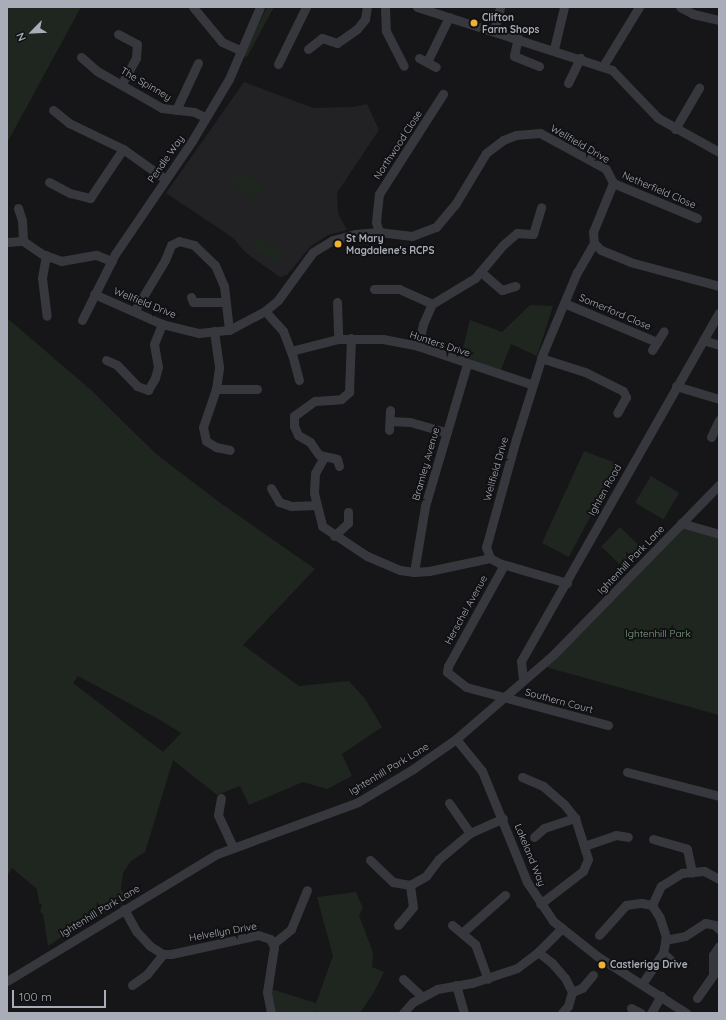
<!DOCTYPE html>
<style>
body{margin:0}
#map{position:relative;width:726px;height:1020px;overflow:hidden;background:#161618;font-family:Quicksand,sans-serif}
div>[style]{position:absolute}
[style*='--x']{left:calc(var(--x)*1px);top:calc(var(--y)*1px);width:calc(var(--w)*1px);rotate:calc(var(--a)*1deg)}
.built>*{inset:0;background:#222225}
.green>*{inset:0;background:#1e261f;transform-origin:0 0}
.minor>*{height:9px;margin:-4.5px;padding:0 4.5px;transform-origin:4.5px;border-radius:4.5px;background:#37383d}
.dots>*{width:11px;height:11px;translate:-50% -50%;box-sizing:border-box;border:2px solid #111113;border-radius:50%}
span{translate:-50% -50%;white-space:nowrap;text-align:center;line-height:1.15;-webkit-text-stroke:4px #111113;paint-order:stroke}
.poi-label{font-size:10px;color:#a8adb8;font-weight:700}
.left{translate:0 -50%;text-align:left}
.street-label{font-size:10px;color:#a8adb8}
.park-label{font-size:10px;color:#7fa381}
.frame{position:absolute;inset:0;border:8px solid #a8adb8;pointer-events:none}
.north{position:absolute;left:12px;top:12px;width:40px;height:40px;-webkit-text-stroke:3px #111113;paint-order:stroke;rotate:246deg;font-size:11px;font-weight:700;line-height:16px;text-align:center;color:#a8adb8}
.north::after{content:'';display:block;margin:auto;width:14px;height:18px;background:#a8adb8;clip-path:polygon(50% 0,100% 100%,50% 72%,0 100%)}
.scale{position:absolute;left:12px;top:990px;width:94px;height:18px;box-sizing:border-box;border:2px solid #a8adb8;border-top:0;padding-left:5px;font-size:12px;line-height:14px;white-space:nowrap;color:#a8adb8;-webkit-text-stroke:3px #111113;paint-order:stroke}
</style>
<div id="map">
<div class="built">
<div style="clip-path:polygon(244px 82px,313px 108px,353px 107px,367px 104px,379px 130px,337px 193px,338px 213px,347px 230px,328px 235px,311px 246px,287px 275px,280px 277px,246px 253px,232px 237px,166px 193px)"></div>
</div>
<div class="green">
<div style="clip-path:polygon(7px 7px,81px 7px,7px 143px)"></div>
<div style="clip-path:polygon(267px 7px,274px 7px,247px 57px,243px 56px)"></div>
<div style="left:239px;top:170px;width:31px;height:16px;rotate:36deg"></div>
<div style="left:260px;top:235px;width:29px;height:14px;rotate:35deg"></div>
<div style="clip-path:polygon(530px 305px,553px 306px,537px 356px,511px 344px,501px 370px,461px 356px,470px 320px,502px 332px)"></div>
<div style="clip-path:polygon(evenodd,7px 318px,91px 390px,155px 453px,219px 502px,315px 569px,243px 645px,299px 686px,349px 681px,365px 699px,382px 727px,342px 754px,352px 776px,327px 789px,303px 782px,249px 805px,240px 786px,217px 795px,173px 760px,145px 852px,131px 861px,123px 873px,121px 889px,127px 901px,78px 926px,48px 946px,43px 914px,40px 911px,42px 905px,39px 903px,37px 889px,12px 868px,7px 876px,7px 318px,78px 676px,162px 721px,181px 733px,163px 752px,73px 683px,78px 676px)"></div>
<div style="clip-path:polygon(584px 451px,618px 464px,569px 557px,542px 543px)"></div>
<div style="left:651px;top:476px;width:33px;height:31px;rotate:31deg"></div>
<div style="clip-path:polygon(681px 523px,719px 534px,719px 715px,542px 666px)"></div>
<div style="left:620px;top:527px;width:28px;height:27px;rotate:44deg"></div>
<div style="clip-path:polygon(356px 892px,363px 908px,359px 915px,373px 953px,372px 967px,384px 972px,374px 992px,360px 1013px,318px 1013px,315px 1011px,313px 1013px,276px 1013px,271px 989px,316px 1003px,333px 956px,317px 897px)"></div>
</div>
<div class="minor">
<div style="--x:193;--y:7;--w:45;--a:50.4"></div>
<div style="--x:222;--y:42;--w:20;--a:24"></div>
<div style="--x:385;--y:7;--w:24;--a:88"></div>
<div style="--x:386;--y:31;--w:39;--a:63"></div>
<div style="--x:417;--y:7;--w:205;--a:17.9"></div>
<div style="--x:612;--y:70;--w:66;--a:46.2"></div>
<div style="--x:658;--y:118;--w:70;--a:29.1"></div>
<div style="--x:680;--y:7;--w:15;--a:28"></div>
<div style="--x:693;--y:14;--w:27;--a:13"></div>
<div style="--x:494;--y:30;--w:24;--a:-75"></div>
<div style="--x:118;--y:34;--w:21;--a:28"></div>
<div style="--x:137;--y:44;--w:14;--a:94"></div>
<div style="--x:136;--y:58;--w:29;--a:119"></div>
<div style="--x:518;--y:38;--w:18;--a:103"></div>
<div style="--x:514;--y:56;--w:27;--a:22"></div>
<div style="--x:308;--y:49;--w:18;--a:-38"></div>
<div style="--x:322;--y:38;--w:16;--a:18"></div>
<div style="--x:337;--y:43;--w:24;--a:-35"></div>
<div style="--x:357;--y:29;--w:13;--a:-51"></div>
<div style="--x:365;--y:19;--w:12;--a:-81"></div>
<div style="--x:554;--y:49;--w:43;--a:-76.6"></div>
<div style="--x:81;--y:57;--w:21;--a:41"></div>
<div style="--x:97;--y:71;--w:75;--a:29.6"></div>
<div style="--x:162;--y:108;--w:32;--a:7"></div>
<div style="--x:194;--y:112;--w:12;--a:24"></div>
<div style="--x:419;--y:58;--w:19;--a:28"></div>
<div style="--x:427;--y:62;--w:50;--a:-63.9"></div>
<div style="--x:278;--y:64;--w:64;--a:-63.8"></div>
<div style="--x:603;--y:66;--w:69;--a:-58.6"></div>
<div style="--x:568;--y:83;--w:28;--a:-64"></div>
<div style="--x:53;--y:110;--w:21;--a:39"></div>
<div style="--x:69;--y:123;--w:60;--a:25.7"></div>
<div style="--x:123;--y:149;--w:52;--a:35.5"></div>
<div style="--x:176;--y:110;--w:52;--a:-64.9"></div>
<div style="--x:675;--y:129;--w:48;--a:-59.7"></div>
<div style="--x:49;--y:182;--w:24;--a:28"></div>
<div style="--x:70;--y:193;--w:21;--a:14"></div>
<div style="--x:90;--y:198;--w:59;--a:-56"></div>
<div style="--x:613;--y:183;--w:91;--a:22.6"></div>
<div style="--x:18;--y:208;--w:13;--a:72"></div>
<div style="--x:22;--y:220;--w:21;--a:87"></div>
<div style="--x:379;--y:232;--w:10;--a:-107"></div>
<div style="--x:376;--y:222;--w:28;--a:-84"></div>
<div style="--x:379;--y:194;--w:119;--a:-57.4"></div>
<div style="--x:7;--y:242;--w:16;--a:-4"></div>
<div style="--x:23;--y:241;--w:23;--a:34"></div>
<div style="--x:42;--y:254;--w:20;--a:20"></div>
<div style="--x:61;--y:261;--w:36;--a:-10"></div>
<div style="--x:96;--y:255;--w:17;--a:21"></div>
<div style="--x:594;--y:243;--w:10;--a:45"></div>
<div style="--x:601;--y:250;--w:31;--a:22"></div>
<div style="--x:630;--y:262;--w:92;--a:15.1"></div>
<div style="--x:46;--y:255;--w:23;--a:100"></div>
<div style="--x:42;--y:278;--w:38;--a:83"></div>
<div style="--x:481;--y:272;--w:28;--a:41"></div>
<div style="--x:502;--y:290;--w:14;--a:-17"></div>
<div style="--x:374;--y:289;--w:25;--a:0"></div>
<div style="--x:399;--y:289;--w:36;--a:24"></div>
<div style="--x:94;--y:294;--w:74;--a:23.8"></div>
<div style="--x:162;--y:324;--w:38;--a:14"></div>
<div style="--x:199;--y:333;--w:30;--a:-6"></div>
<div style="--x:229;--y:330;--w:41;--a:-27.8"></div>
<div style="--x:265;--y:311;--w:17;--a:-40"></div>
<div style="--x:278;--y:300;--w:59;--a:-53.9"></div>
<div style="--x:313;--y:252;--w:23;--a:-31"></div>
<div style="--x:333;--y:240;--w:23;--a:-15"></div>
<div style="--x:355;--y:234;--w:24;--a:-5"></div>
<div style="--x:379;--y:232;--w:33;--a:7"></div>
<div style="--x:412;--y:236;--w:26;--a:-21"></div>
<div style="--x:436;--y:227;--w:31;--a:-50"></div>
<div style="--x:456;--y:203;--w:58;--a:-59"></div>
<div style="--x:486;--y:153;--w:21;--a:-37"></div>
<div style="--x:503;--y:140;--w:14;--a:-21"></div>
<div style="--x:516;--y:135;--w:24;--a:-5"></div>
<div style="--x:540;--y:133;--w:75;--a:28.6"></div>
<div style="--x:606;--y:169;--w:16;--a:63"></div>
<div style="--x:613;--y:183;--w:53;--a:112.2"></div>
<div style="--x:593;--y:232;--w:11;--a:85"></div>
<div style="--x:594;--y:243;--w:34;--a:120"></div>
<div style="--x:577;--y:272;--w:88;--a:112.8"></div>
<div style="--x:543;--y:353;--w:90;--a:107.4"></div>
<div style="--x:516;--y:439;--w:112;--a:105.5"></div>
<div style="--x:486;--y:547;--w:12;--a:70"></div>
<div style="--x:490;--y:558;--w:10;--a:29"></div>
<div style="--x:499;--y:563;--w:71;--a:16.4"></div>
<div style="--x:191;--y:297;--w:5;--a:68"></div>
<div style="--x:193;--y:302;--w:32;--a:0"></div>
<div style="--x:337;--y:302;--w:37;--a:88"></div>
<div style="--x:564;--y:303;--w:101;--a:22.8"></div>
<div style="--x:135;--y:310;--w:58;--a:-59"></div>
<div style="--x:165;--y:260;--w:16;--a:-68"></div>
<div style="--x:171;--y:245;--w:9;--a:-27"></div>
<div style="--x:179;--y:241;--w:16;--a:15"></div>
<div style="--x:194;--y:245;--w:29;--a:44"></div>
<div style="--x:215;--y:265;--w:23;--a:67"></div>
<div style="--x:224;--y:286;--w:44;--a:83.5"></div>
<div style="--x:265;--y:311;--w:27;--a:48"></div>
<div style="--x:283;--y:331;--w:25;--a:69"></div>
<div style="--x:292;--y:354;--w:27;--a:75"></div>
<div style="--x:82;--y:320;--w:74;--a:-63.4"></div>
<div style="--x:115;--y:254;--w:137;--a:-55.7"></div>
<div style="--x:192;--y:141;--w:72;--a:-59.2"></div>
<div style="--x:229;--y:79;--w:78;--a:-66.7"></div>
<div style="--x:214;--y:331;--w:37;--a:82"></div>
<div style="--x:219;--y:368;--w:21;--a:98"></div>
<div style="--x:216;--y:389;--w:40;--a:108.9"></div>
<div style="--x:203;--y:427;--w:14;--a:78"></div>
<div style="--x:206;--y:441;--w:12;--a:31"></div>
<div style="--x:216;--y:447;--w:14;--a:12"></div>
<div style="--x:703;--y:340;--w:17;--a:17"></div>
<div style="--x:418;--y:346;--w:23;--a:-77"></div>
<div style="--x:423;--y:324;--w:22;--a:-66"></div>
<div style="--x:432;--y:304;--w:50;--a:-31.2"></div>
<div style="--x:475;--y:278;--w:43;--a:-49.7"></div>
<div style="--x:503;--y:245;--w:18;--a:-41"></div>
<div style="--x:517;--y:233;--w:16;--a:4"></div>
<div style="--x:533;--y:234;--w:28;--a:-73"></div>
<div style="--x:652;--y:350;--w:22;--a:-58"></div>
<div style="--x:291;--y:351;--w:49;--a:-14.3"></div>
<div style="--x:338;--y:339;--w:45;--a:0"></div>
<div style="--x:383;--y:339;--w:36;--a:11"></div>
<div style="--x:418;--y:346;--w:121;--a:18.7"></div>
<div style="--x:541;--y:358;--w:46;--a:17.7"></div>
<div style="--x:585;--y:372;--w:42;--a:26.6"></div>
<div style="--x:623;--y:391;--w:7;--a:63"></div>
<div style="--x:626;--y:397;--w:18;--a:119"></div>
<div style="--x:106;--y:360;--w:12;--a:24"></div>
<div style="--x:117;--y:365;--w:29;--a:46"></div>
<div style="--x:137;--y:386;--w:12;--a:20"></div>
<div style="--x:148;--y:390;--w:14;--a:-60"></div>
<div style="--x:155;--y:378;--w:11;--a:-75"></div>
<div style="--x:158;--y:367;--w:23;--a:-100"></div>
<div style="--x:154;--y:344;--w:22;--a:-68"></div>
<div style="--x:676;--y:386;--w:45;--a:16.8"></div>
<div style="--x:216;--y:389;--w:41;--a:0"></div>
<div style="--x:390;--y:421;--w:20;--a:3"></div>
<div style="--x:410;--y:422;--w:37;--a:16"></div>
<div style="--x:389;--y:430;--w:20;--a:-87"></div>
<div style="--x:711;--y:437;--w:19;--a:-65"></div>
<div style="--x:324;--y:457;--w:18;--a:119"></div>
<div style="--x:315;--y:473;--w:20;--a:93"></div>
<div style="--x:314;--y:493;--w:34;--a:76"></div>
<div style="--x:322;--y:526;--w:54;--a:33.7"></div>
<div style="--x:367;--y:556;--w:36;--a:23"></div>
<div style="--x:400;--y:570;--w:14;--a:8"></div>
<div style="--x:414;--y:572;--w:15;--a:-4"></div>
<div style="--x:429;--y:571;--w:62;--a:-12"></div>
<div style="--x:339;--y:466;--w:7;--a:-106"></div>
<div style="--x:337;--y:459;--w:18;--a:-167"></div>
<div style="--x:319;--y:455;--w:16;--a:-125"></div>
<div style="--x:310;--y:442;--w:14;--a:-150"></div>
<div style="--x:298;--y:435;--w:10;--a:-114"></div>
<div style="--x:294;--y:426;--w:10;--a:-90"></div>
<div style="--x:294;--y:416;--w:26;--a:-36"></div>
<div style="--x:315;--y:401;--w:26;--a:-4"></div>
<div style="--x:341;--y:399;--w:11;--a:-41"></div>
<div style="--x:349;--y:392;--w:54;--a:-87.9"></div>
<div style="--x:271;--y:488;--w:16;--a:60"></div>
<div style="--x:279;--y:502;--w:13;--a:18"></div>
<div style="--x:291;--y:506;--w:25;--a:-2"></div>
<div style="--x:681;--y:523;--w:40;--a:16"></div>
<div style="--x:334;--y:536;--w:19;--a:-43"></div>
<div style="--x:348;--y:523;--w:11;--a:-90"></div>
<div style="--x:504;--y:565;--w:115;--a:119"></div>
<div style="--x:448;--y:666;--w:6;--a:99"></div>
<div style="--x:447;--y:672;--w:24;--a:38"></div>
<div style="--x:466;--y:687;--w:147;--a:15"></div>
<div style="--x:414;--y:572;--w:67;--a:-80.5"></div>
<div style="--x:425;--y:506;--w:148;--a:-73.5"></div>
<div style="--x:523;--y:680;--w:19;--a:-96"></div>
<div style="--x:521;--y:661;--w:400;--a:-60.4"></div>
<div style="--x:456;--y:739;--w:41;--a:50.9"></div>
<div style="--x:482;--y:771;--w:120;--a:67.9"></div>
<div style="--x:527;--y:882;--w:47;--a:56.3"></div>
<div style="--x:553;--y:921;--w:56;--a:38.5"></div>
<div style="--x:597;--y:956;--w:106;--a:32.6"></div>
<div style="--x:627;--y:772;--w:95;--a:14.6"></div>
<div style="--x:522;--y:777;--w:23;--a:23"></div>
<div style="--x:543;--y:786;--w:28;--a:41"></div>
<div style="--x:564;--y:804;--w:18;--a:52"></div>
<div style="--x:575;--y:818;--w:43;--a:72.4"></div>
<div style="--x:588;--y:859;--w:13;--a:113"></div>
<div style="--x:583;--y:871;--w:54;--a:142.5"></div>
<div style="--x:221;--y:798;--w:17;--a:100"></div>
<div style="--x:218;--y:815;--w:35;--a:65"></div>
<div style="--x:449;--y:803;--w:37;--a:55"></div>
<div style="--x:534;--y:837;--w:13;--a:-42"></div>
<div style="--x:544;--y:828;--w:33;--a:-18"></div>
<div style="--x:653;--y:839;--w:35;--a:16"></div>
<div style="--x:687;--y:849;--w:24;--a:78"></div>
<div style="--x:584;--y:846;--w:34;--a:-19"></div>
<div style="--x:616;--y:835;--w:12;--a:9"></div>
<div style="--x:370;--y:860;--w:32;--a:44"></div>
<div style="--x:393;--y:882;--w:17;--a:10"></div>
<div style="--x:410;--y:885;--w:18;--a:-29"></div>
<div style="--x:426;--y:876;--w:21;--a:-53"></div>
<div style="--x:439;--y:859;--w:40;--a:-40"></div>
<div style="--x:470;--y:833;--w:36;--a:-24"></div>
<div style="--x:124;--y:909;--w:26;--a:61"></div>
<div style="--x:137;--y:932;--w:19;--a:47"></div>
<div style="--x:150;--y:946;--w:15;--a:32"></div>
<div style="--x:163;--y:954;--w:8;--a:0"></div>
<div style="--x:171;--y:954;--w:89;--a:-12.3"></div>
<div style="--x:258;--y:935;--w:13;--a:18"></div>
<div style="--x:270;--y:939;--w:9;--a:63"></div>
<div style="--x:274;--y:947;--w:46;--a:98.8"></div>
<div style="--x:267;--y:992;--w:21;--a:79"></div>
<div style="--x:398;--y:925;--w:23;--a:-50"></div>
<div style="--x:413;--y:907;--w:22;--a:-98"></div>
<div style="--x:452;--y:925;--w:30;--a:40"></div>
<div style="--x:475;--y:944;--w:37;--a:70"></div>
<div style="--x:463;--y:932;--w:56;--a:-41.4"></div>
<div style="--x:599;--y:935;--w:40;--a:-48"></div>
<div style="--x:626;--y:905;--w:15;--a:-8"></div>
<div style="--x:641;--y:903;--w:11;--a:10"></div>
<div style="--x:665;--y:940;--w:20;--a:-11"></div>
<div style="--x:685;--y:936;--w:24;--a:-33"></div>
<div style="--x:705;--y:923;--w:10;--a:11"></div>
<div style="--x:715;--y:925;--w:6;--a:45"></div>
<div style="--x:274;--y:943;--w:22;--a:-39"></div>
<div style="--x:291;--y:929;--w:42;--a:-67.7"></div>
<div style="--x:538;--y:952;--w:18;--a:38"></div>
<div style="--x:552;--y:963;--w:20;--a:49"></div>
<div style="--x:565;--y:978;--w:16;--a:63"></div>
<div style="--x:572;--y:992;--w:15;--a:106"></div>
<div style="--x:568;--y:1006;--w:9;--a:131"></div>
<div style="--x:663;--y:953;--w:15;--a:42"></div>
<div style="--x:403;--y:979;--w:26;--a:43"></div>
<div style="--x:7;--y:981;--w:245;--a:-31.2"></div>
<div style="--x:217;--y:854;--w:150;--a:-20.2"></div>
<div style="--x:358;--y:802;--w:64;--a:-31"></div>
<div style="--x:413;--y:769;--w:52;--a:-34.9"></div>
<div style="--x:456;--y:739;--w:130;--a:-40.9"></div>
<div style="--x:554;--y:654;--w:236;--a:-45.7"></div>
<div style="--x:642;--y:984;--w:37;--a:-56"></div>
<div style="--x:663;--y:953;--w:16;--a:-79"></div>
<div style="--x:666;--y:937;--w:20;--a:-108"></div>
<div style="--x:660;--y:918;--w:15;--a:-122"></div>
<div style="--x:652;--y:905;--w:21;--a:-65"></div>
<div style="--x:661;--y:886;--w:25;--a:-32"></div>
<div style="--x:682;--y:873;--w:22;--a:-5"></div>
<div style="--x:704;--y:871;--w:17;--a:28"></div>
<div style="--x:132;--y:985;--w:19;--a:-36"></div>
<div style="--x:147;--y:974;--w:26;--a:-51"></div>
<div style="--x:456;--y:985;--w:29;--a:74"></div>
<div style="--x:572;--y:992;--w:11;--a:-22"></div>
<div style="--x:582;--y:988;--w:17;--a:-50"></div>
<div style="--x:697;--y:998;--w:28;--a:-55"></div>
<div style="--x:713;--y:975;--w:20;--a:-90"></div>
<div style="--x:713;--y:955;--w:11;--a:-56"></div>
<div style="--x:631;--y:1008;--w:11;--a:27"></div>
<div style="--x:403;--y:1013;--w:15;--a:-48"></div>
<div style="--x:413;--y:1002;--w:27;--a:-28"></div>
<div style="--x:437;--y:989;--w:36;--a:-10"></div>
<div style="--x:472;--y:983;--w:47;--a:-18.4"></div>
<div style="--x:517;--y:968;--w:26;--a:-37"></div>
<div style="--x:538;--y:952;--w:34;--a:-45"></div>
<div style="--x:651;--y:1013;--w:20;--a:-60"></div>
</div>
<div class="dots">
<div style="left:474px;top:23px;background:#f2b134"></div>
<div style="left:338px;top:244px;background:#f2b134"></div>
<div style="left:602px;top:965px;background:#f2b134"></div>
</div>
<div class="poi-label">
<span class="left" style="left:482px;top:23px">Clifton<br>Farm Shops</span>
<span class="left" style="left:346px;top:244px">St Mary<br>Magdalene's RCPS</span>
<span class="left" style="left:610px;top:965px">Castlerigg Drive</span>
</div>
<div class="street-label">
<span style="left:146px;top:84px;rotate:30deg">The Spinney</span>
<span style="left:580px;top:144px;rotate:30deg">Wellfield Drive</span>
<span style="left:398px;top:145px;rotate:-57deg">Northwood Close</span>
<span style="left:166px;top:159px;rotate:-55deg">Pendle Way</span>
<span style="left:659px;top:190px;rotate:23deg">Netherfield Close</span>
<span style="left:145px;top:303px;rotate:22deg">Wellfield Drive</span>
<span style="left:615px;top:312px;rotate:23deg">Somerford Close</span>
<span style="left:440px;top:344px;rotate:18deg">Hunters Drive</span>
<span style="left:426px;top:464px;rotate:-74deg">Bramley Avenue</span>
<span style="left:496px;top:469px;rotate:-74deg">Wellfield Drive</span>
<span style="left:605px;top:490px;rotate:-61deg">Ighten Road</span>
<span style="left:631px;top:560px;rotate:-46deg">Ightenhill Park Lane</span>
<span style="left:466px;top:610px;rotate:-61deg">Herschel Avenue</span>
<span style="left:559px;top:701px;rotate:15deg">Southern Court</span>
<span style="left:389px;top:769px;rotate:-31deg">Ightenhill Park Lane</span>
<span style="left:530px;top:855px;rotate:68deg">Lakeland Way</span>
<span style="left:100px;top:911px;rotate:-31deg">Ightenhill Park Lane</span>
<span style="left:223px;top:932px;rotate:-10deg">Helvellyn Drive</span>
</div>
<div class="park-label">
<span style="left:658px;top:634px">Ightenhill Park</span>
</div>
<div class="frame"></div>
<div class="north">N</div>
<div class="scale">100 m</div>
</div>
